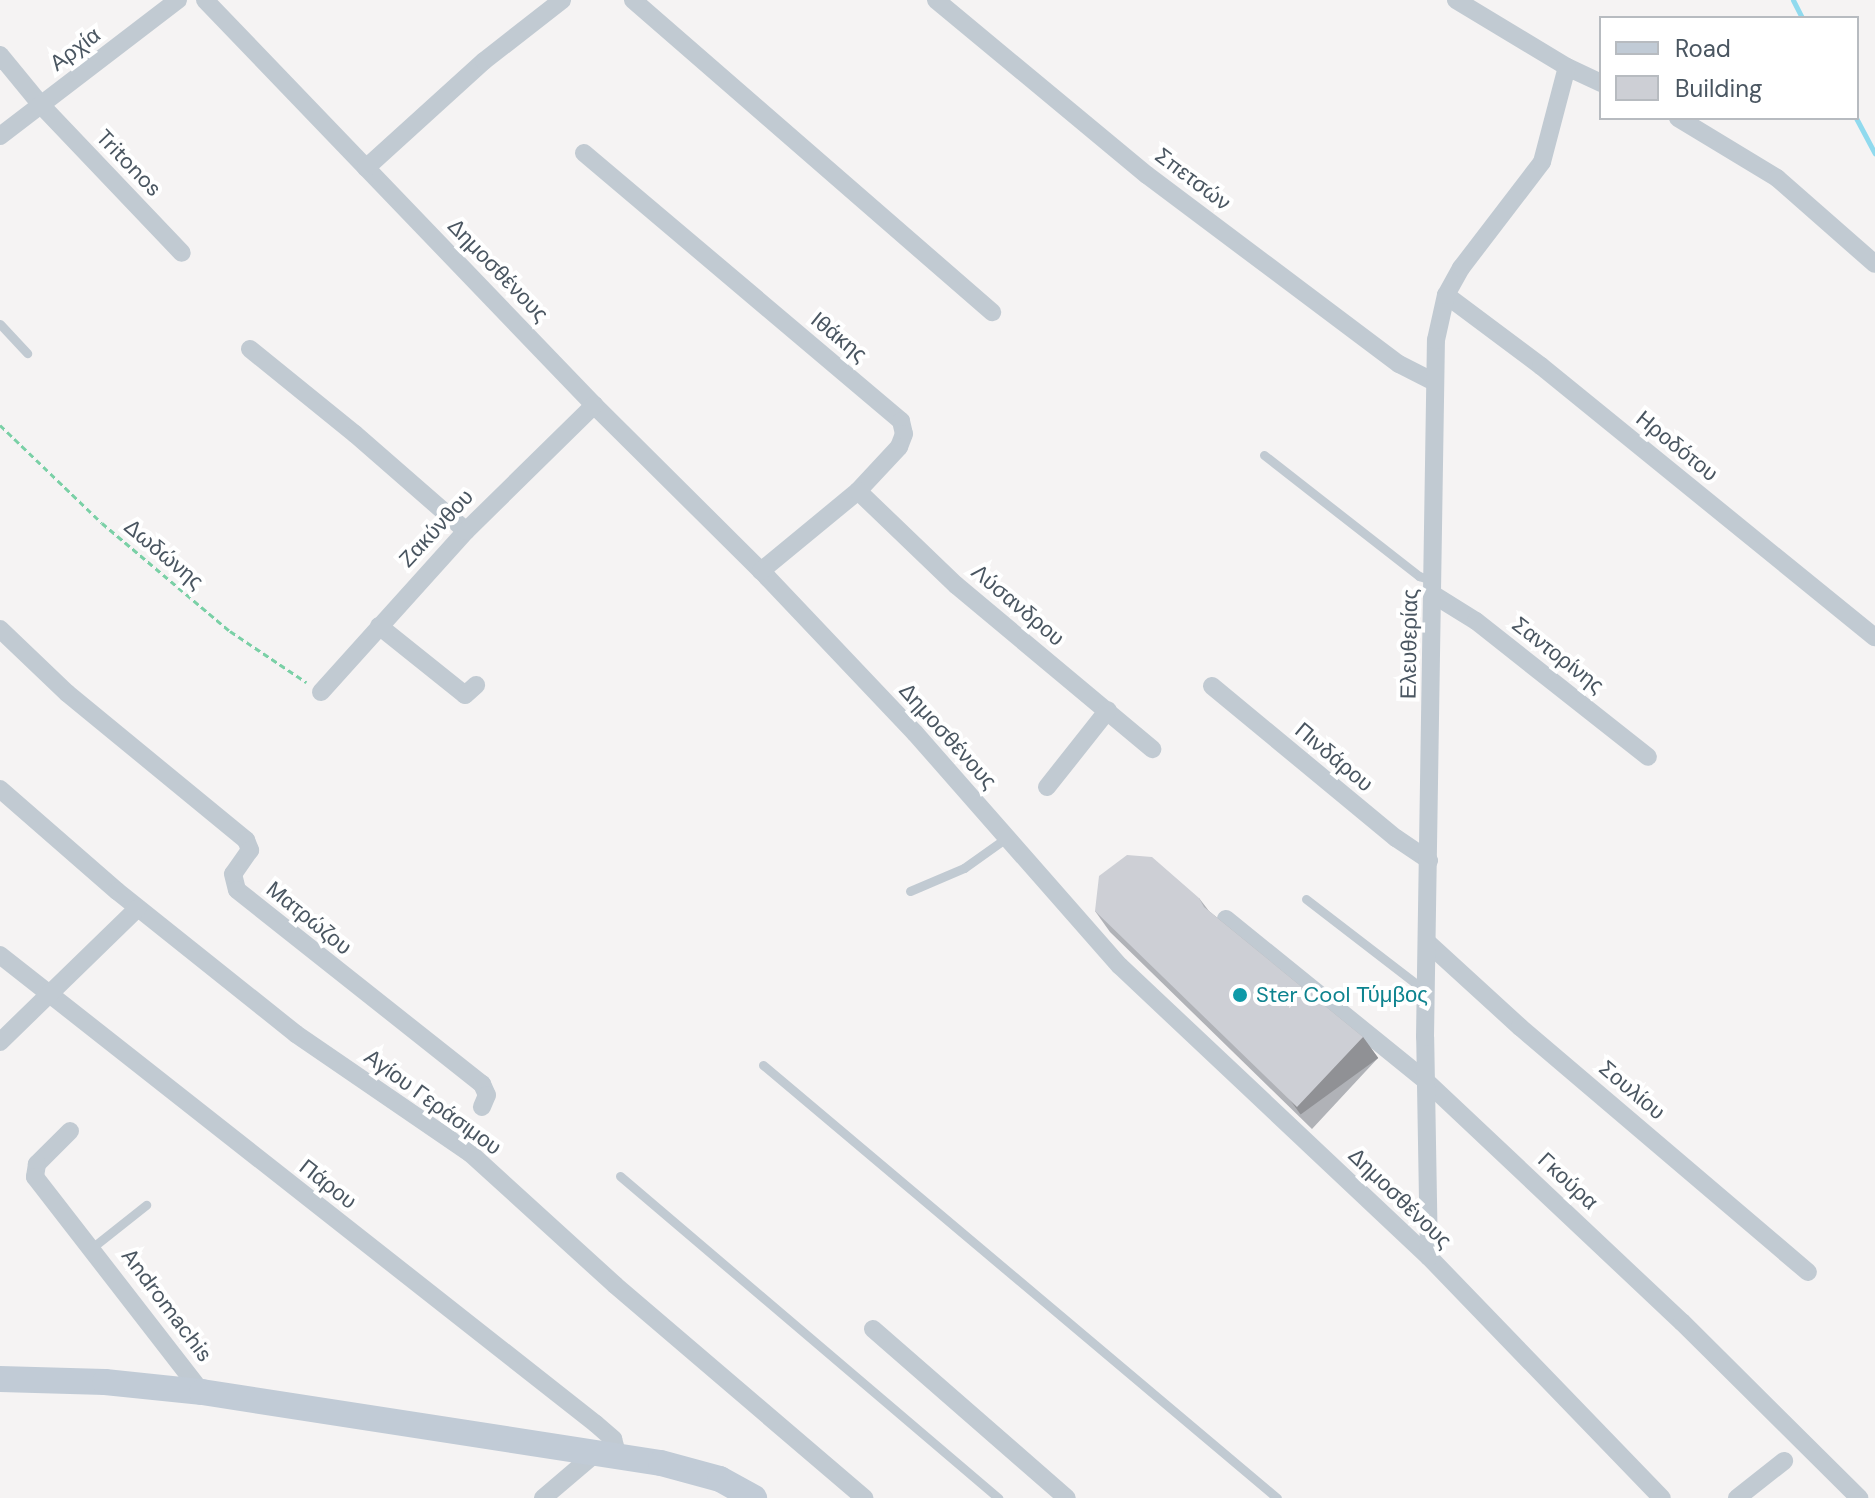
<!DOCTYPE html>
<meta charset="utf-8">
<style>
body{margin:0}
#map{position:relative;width:1875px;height:1498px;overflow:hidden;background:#f5f3f3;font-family:"DM Sans",sans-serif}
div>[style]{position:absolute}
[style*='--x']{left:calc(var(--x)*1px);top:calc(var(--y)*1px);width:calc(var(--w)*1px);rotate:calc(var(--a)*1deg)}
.stream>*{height:5px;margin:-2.5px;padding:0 2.5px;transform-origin:2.5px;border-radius:2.5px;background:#90daee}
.path>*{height:3px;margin-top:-1.5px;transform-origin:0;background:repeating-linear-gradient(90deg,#7ad0a6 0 6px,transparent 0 10px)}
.lane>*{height:9px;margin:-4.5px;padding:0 4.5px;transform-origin:4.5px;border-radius:4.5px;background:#c1cad2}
.street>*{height:18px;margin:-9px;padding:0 9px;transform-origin:9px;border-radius:9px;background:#c1cad2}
.secondary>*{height:26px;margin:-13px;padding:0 13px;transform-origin:13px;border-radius:13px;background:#c1cbd6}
.wall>*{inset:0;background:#b0b2b7}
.shaded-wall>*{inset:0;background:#909195;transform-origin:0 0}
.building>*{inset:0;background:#cdcfd5}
.dots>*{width:22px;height:22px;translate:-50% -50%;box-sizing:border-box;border:4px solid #fff;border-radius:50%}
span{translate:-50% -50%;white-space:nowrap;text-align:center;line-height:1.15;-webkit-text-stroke:8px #fff;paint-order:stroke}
.street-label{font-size:22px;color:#4a5661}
.culture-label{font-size:22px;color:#0d838f}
.left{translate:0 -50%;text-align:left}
.legend{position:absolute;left:1599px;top:16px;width:260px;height:104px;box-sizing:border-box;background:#fff;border:2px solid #b7bbc0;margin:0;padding:10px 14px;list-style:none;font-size:24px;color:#4a5661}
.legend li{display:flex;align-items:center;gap:16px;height:40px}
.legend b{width:40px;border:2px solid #b7bbc0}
</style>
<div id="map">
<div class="stream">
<div style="--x:1793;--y:0;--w:20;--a:63"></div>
<div style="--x:1856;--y:118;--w:40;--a:62"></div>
</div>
<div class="path">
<div style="--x:0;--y:425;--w:141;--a:43.9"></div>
<div style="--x:102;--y:523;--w:167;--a:40.2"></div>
<div style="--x:230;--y:631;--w:92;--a:33.9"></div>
</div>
<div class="lane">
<div style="--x:0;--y:324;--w:40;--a:47"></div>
<div style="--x:1264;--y:455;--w:197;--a:38"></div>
<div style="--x:1419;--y:576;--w:16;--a:18"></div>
<div style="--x:910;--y:891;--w:59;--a:-23.1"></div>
<div style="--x:964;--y:868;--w:52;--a:-35.5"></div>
<div style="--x:1306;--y:899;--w:149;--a:37.6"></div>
<div style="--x:763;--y:1065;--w:672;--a:40.11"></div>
<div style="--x:620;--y:1176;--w:497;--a:40.4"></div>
<div style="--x:93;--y:1247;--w:68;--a:-38.4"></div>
</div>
<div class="street">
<div style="--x:205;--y:0;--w:562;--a:46.15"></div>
<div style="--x:594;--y:405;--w:244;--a:44.8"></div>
<div style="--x:767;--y:577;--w:215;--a:46.5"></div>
<div style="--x:915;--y:733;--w:310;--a:48.7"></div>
<div style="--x:1120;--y:966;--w:424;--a:43.3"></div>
<div style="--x:1429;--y:1257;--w:335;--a:46"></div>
<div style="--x:633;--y:0;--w:476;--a:41"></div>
<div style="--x:936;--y:0;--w:274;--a:39.7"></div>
<div style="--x:1147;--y:175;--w:315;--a:36.9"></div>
<div style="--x:1399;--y:364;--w:38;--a:27"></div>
<div style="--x:1456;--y:0;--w:130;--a:31.1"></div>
<div style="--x:1567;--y:67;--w:38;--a:25"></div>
<div style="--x:0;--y:55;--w:65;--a:50.6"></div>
<div style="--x:41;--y:105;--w:204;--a:46.4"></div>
<div style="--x:1678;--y:118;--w:116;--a:31.2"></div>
<div style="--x:1777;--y:178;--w:130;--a:41.3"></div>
<div style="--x:0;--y:136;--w:224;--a:-37.4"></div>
<div style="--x:584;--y:153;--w:415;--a:40.2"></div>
<div style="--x:901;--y:421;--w:13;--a:77"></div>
<div style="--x:904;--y:434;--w:14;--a:111"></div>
<div style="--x:899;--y:447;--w:60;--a:133"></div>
<div style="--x:858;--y:491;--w:126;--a:140.5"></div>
<div style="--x:366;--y:168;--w:159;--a:-42.2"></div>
<div style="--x:484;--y:61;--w:99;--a:-38"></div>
<div style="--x:1446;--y:295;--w:119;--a:36.8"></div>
<div style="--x:1541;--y:366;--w:430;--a:39.1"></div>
<div style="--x:250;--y:349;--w:135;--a:39"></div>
<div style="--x:355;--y:434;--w:147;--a:41.1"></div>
<div style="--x:858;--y:491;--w:136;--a:43.8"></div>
<div style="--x:956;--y:585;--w:256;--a:39.9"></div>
<div style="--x:1434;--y:595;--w:49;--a:31.8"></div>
<div style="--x:1476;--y:621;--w:219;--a:38.3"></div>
<div style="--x:379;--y:626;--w:110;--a:38.7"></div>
<div style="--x:465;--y:695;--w:15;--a:-42"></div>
<div style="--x:0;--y:629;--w:93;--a:43.7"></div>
<div style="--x:67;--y:693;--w:232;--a:39.4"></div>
<div style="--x:246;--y:840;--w:11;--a:68"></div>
<div style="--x:250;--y:850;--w:29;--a:125"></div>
<div style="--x:233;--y:874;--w:16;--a:76"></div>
<div style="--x:237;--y:890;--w:313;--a:38.4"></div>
<div style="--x:482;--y:1084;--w:12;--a:66"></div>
<div style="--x:487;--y:1095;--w:13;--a:113"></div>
<div style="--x:1212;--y:686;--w:239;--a:39.6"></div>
<div style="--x:1396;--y:838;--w:40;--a:34"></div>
<div style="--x:321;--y:692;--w:217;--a:-48"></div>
<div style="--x:466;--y:531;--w:180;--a:-44.5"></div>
<div style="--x:1047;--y:787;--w:98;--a:-51.6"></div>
<div style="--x:0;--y:789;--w:155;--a:41.1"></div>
<div style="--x:117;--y:891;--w:229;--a:38.6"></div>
<div style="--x:296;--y:1034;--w:211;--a:34.4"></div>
<div style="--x:470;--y:1153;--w:196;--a:42.3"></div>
<div style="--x:615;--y:1285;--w:328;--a:40.5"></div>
<div style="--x:1226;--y:919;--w:257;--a:39"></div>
<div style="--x:1426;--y:1081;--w:352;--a:43.3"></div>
<div style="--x:1682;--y:1322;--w:250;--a:44.8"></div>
<div style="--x:1428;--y:943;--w:125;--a:42.4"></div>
<div style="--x:1520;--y:1027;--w:378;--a:40.4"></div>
<div style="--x:0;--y:955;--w:758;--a:38.2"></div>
<div style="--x:596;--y:1424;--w:23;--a:41"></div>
<div style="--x:613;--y:1439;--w:18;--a:74"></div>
<div style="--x:0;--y:1042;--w:192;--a:-44.2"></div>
<div style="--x:70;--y:1131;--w:47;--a:135"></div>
<div style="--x:37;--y:1164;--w:13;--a:99"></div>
<div style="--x:35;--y:1177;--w:272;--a:52.2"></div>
<div style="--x:1429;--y:1257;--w:220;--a:-91"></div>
<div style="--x:1425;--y:1037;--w:697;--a:-89.1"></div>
<div style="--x:1436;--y:340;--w:46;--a:-77.5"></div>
<div style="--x:1446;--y:295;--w:31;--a:-61"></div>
<div style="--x:1461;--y:268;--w:133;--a:-52.6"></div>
<div style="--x:1542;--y:162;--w:98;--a:-75.3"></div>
<div style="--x:873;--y:1329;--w:257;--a:41.1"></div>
<div style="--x:543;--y:1498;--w:70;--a:-40.3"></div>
<div style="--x:1737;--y:1498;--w:60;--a:-38.2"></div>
</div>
<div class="secondary">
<div style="--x:0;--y:1379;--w:105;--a:1.6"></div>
<div style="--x:105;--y:1382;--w:98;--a:5.9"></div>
<div style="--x:202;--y:1392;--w:464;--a:8.8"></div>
<div style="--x:661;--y:1463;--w:61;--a:15.2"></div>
<div style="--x:720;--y:1479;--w:39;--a:29"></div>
</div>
<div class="wall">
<div style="clip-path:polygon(1199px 898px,1209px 911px,1363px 1037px,1378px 1058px,1312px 1129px,1110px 932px,1095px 911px)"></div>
</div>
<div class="shaded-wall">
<div style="left:1363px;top:1037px;width:26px;height:96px;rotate:54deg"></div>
</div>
<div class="building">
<div style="clip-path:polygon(1127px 855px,1152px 857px,1199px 898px,1204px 907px,1363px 1037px,1297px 1107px,1095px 911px,1099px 876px)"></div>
</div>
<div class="dots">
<div style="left:1240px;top:995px;background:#0f9aa8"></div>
</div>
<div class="street-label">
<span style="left:75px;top:49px;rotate:-37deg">Αρχία</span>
<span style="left:129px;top:163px;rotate:46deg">Tritonos</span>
<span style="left:1193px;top:179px;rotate:37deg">Σπετσών</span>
<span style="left:498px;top:270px;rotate:46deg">Δημοσθένους</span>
<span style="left:839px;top:337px;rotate:39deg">Ιθάκης</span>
<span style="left:1677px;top:446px;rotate:39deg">Ηροδότου</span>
<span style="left:436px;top:528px;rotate:-47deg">Ζακύνθου</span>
<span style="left:164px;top:554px;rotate:40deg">Δωδώνης</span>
<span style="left:1018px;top:605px;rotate:40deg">Λύσανδρου</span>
<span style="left:1409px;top:644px;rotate:-89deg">Ελευθερίας</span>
<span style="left:1558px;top:655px;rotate:38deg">Σαντορίνης</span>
<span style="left:948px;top:736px;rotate:48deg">Δημοσθένους</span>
<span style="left:1334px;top:757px;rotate:40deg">Πινδάρου</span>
<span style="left:309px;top:918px;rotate:39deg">Ματρώζου</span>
<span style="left:1632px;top:1090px;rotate:40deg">Σουλίου</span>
<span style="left:433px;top:1102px;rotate:36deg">Αγίου Γεράσιμου</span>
<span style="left:1568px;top:1181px;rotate:43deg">Γκούρα</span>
<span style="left:328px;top:1184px;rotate:38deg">Πάρου</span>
<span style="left:1400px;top:1198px;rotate:44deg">Δημοσθένους</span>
<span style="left:167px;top:1305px;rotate:53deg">Andromachis</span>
</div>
<div class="culture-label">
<span class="left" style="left:1256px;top:995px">Ster Cool Τύμβος</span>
</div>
<ul class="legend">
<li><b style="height:10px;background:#c1cbd6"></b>Road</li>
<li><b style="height:22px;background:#cdcfd5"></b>Building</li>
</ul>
</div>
